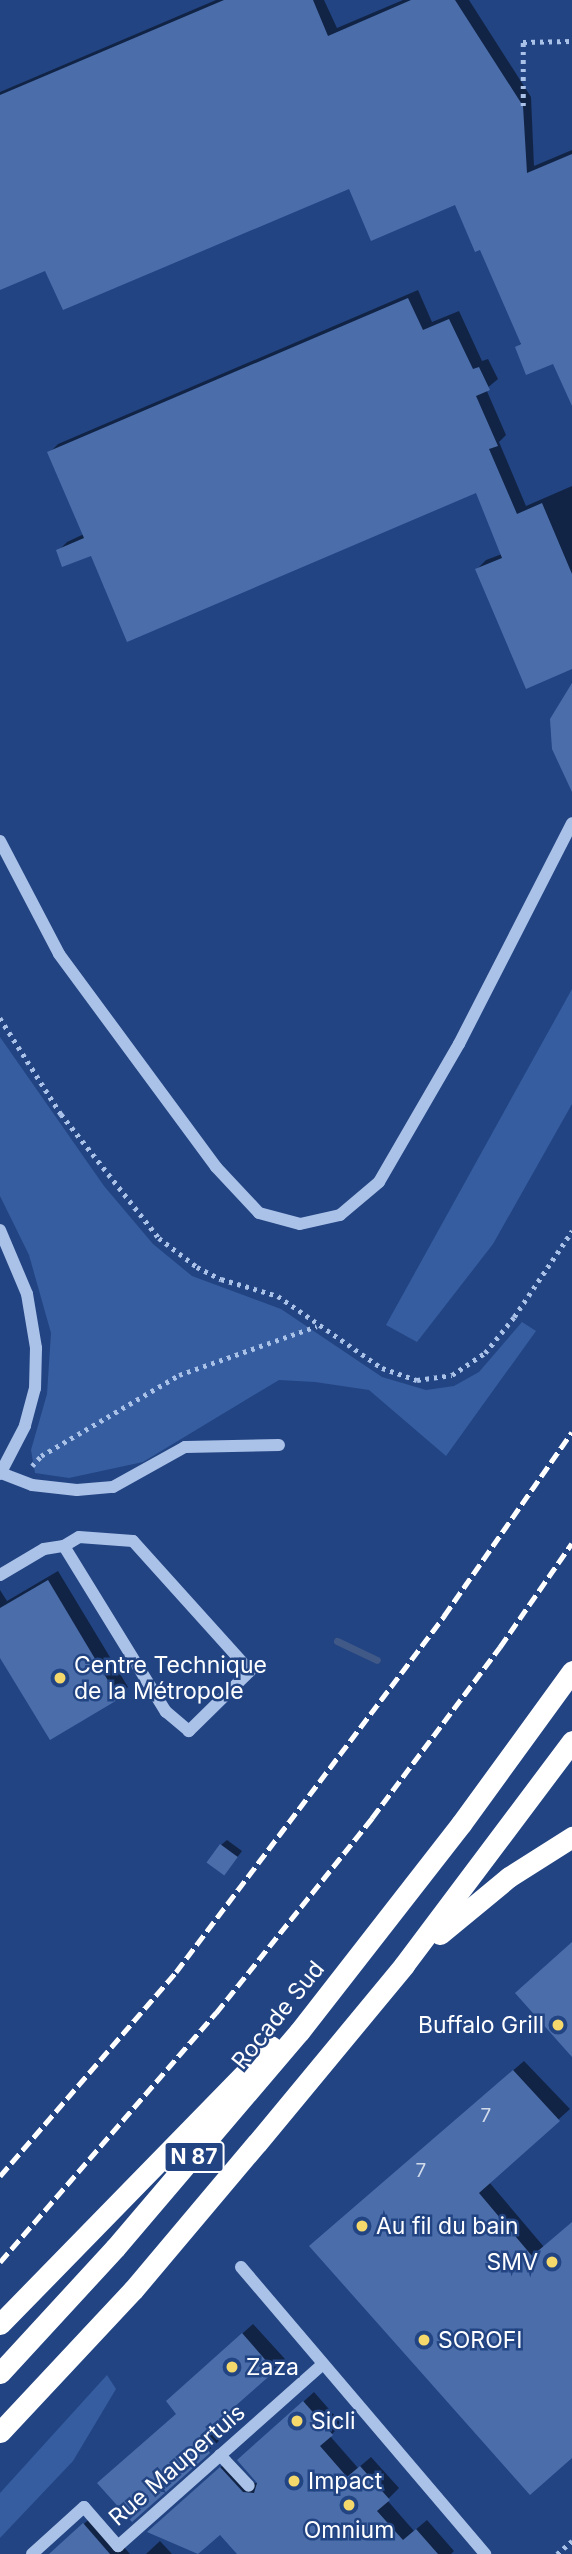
<!DOCTYPE html>
<meta charset="utf-8">
<style>
body{margin:0}
#map{position:relative;width:572px;height:2554px;overflow:hidden;background:#224483;font-family:Inter,sans-serif}
div>[style]{position:absolute}
[style*='--x']{left:calc(var(--x)*1px);top:calc(var(--y)*1px);width:calc(var(--w)*1px);rotate:calc(var(--a)*1deg)}
.green>*{inset:0;background:#365da0}
.shadow>*{inset:0;background:#0007}
.stream>*{height:7px;margin:-3.5px;padding:0 3.5px;transform-origin:3.5px;border-radius:3.5px;background:#415987}
.building>*{inset:0;background:#4b6eab;transform-origin:0 0}
.path>*{height:4.5px;margin-top:-2.25px;transform-origin:0;background:repeating-linear-gradient(90deg,#aac1e8 0 3.5px,transparent 0 8.5px)}
.minor>*{height:12px;margin:-6px;padding:0 6px;transform-origin:6px;border-radius:6px;background:#aac1e8}
.highway>*{height:21px;margin:-10.5px;padding:0 10.5px;transform-origin:10.5px;border-radius:10.5px;background:#fff}
.rail>*{height:5px;margin-top:-2.5px;transform-origin:0;background:repeating-linear-gradient(90deg,#fff 0 12px,transparent 0 17px)}
.dots>*{width:19px;height:19px;translate:-50% -50%;box-sizing:border-box;border:4px solid #224483;border-radius:50%}
span{translate:-50% -50%;white-space:nowrap;text-align:center;line-height:1.15;-webkit-text-stroke:5px #224483;paint-order:stroke}
.number-label{font-size:19px;color:#d2dbea}
.number-label span{-webkit-text-stroke-width:0}
.shield-label span{padding:2px 5px;background:#224483;border:2px solid;border-radius:5px;-webkit-text-stroke-width:0}
.shield-label{font-size:21px;color:#fff;font-weight:700}
.poi-label{font-size:23px;color:#fff}
.left{translate:0 -50%;text-align:left}
.right{translate:-100% -50%;text-align:right}
.street-label{font-size:23px;color:#fff}
</style>
<div id="map">
<div class="green">
<div style="clip-path:polygon(572px 989px,572px 1104px,493px 1244px,417px 1342px,386px 1325px)"></div>
<div style="clip-path:polygon(0 1037px,104px 1186px,153px 1244px,192px 1276px,281px 1309px,382px 1377px,426px 1390px,454px 1386px,479px 1372px,522px 1322px,536px 1331px,446px 1456px,369px 1390px,315px 1382px,279px 1380px,143px 1462px,69px 1478px,35px 1473px,31px 1450px,47px 1394px,51px 1333px,29px 1255px,0 1196px)"></div>
<div style="clip-path:polygon(107px 2375px,116px 2389px,73px 2461px,0 2538px,0 2493px)"></div>
</div>
<div class="shadow">
<div style="clip-path:polygon(216px 0,324px 0,337px 28px,403px 0,469px 0,531px 97px,534px 166px,572px 150px,572px 377px,553px 361px,517px 347px,522px 342px,481px 247px,456px 203px,350px 187px,46px 268px,0 288px,0 92px)"></div>
<div style="clip-path:polygon(418px 290px,432px 322px,459px 311px,482px 361px,488px 359px,498px 379px,486px 389px,506px 435px,499px 442px,526px 506px,572px 486px,572px 667px,477px 569px,486px 560px,502px 554px,477px 491px,92px 554px,58px 551px,67px 542px,84px 534px,49px 453px,58px 444px)"></div>
<div style="clip-path:polygon(58px 1571px,128px 1687px,118px 1697px,51px 1738px,0 1654px,0 1590px,7px 1601px)"></div>
<div style="clip-path:polygon(227px 1840px,242px 1851px,229px 1868px,221px 1845px)"></div>
<div style="clip-path:polygon(524px 2061px,570px 2109px,489px 2182px,544px 2247px,572px 2223px,572px 2456px,322px 2236px)"></div>
<div style="clip-path:polygon(253px 2324px,285px 2359px,209px 2427px,219px 2441px,132px 2519px,178px 2413px,179px 2390px)"></div>
<div style="clip-path:polygon(314px 2392px,342px 2424px,330px 2436px,358px 2468px,371px 2457px,399px 2488px,387px 2500px,414px 2531px,427px 2520px,454px 2551px,451px 2554px,239px 2554px,220px 2533px,159px 2522px,231px 2458px,254px 2483px,259px 2483px,250px 2450px)"></div>
<div style="clip-path:polygon(95px 2514px,130px 2554px,50px 2554px)"></div>
<div style="clip-path:polygon(160px 2541px,172px 2554px,146px 2554px)"></div>
</div>
<div class="stream">
<div style="--x:337;--y:1641;--w:44;--a:25.4"></div>
</div>
<div class="building">
<div style="clip-path:polygon(224px 0,313px 0,328px 36px,411px 0,455px 0,523px 106px,527px 173px,572px 154px,572px 406px,553px 364px,526px 375px,515px 347px,521px 344px,480px 250px,475px 252px,455px 205px,371px 241px,349px 189px,63px 310px,45px 271px,0 290px,0 95px)"></div>
<div style="clip-path:polygon(408px 298px,423px 330px,449px 319px,473px 369px,479px 367px,490px 390px,476px 396px,498px 446px,489px 449px,517px 514px,542px 503px,572px 574px,572px 669px,526px 689px,475px 569px,502px 558px,476px 493px,127px 642px,91px 556px,62px 567px,56px 550px,84px 538px,47px 452px)"></div>
<div style="clip-path:polygon(572px 683px,572px 792px,552px 749px,550px 719px)"></div>
<div style="clip-path:polygon(48px 1580px,119px 1699px,50px 1740px,0 1658px,0 1608px)"></div>
<div style="left:220px;top:1844px;width:22px;height:23px;rotate:36deg"></div>
<div style="clip-path:polygon(572px 1942px,572px 2057px,515px 1993px)"></div>
<div style="clip-path:polygon(513px 2070px,560px 2121px,479px 2193px,532px 2256px,572px 2222px,572px 2458px,530px 2495px,309px 2246px)"></div>
<div style="clip-path:polygon(242px 2333px,275px 2371px,199px 2438px,210px 2453px,132px 2522px,97px 2483px,176px 2414px,166px 2401px)"></div>
<div style="clip-path:polygon(303px 2401px,333px 2435px,320px 2446px,347px 2477px,360px 2466px,390px 2500px,377px 2511px,403px 2540px,416px 2529px,438px 2554px,237px 2554px,220px 2535px,198px 2554px,147px 2532px,220px 2467px,243px 2492px,254px 2493px,257px 2483px,237px 2460px)"></div>
<div style="clip-path:polygon(83px 2523px,110px 2554px,49px 2554px)"></div>
</div>
<div class="path">
<div style="--x:523;--y:106;--w:64;--a:-90"></div>
<div style="--x:523;--y:42;--w:49;--a:-1.2"></div>
<div style="--x:0;--y:1018;--w:114;--a:57.6"></div>
<div style="--x:61;--y:1114;--w:158;--a:51.7"></div>
<div style="--x:159;--y:1238;--w:48;--a:37.3"></div>
<div style="--x:197;--y:1267;--w:27;--a:27"></div>
<div style="--x:221;--y:1279;--w:59;--a:16.6"></div>
<div style="--x:278;--y:1296;--w:126;--a:34.7"></div>
<div style="--x:382;--y:1368;--w:37;--a:19"></div>
<div style="--x:417;--y:1380;--w:35;--a:-8"></div>
<div style="--x:452;--y:1375;--w:40;--a:-34"></div>
<div style="--x:485;--y:1353;--w:46;--a:-51.1"></div>
<div style="--x:514;--y:1317;--w:104;--a:-56"></div>
<div style="--x:32;--y:1466;--w:13;--a:-48"></div>
<div style="--x:41;--y:1456;--w:160;--a:-30.4"></div>
<div style="--x:179;--y:1375;--w:146;--a:-19.5"></div>
<div style="--x:557;--y:2554;--w:20;--a:-41"></div>
</div>
<div class="minor">
<div style="--x:0;--y:841;--w:127;--a:62.4"></div>
<div style="--x:59;--y:954;--w:265;--a:53.6"></div>
<div style="--x:216;--y:1167;--w:63;--a:46.9"></div>
<div style="--x:259;--y:1213;--w:42;--a:15"></div>
<div style="--x:300;--y:1224;--w:41;--a:-12.7"></div>
<div style="--x:340;--y:1215;--w:51;--a:-40.2"></div>
<div style="--x:379;--y:1182;--w:160;--a:-59.9"></div>
<div style="--x:459;--y:1044;--w:248;--a:-62.9"></div>
<div style="--x:0;--y:1230;--w:69;--a:67.1"></div>
<div style="--x:27;--y:1294;--w:55;--a:80.5"></div>
<div style="--x:36;--y:1348;--w:40;--a:91.4"></div>
<div style="--x:35;--y:1388;--w:39;--a:105"></div>
<div style="--x:25;--y:1426;--w:54;--a:117.5"></div>
<div style="--x:1;--y:1473;--w:33;--a:21"></div>
<div style="--x:32;--y:1485;--w:45;--a:6.3"></div>
<div style="--x:77;--y:1490;--w:36;--a:-5"></div>
<div style="--x:113;--y:1487;--w:82;--a:-29.1"></div>
<div style="--x:185;--y:1447;--w:94;--a:-1.2"></div>
<div style="--x:0;--y:1575;--w:51;--a:-30.6"></div>
<div style="--x:44;--y:1549;--w:20;--a:-9"></div>
<div style="--x:64;--y:1546;--w:17;--a:-31"></div>
<div style="--x:79;--y:1537;--w:54;--a:4.2"></div>
<div style="--x:133;--y:1541;--w:175;--a:48"></div>
<div style="--x:250;--y:1671;--w:86;--a:135.5"></div>
<div style="--x:189;--y:1731;--w:30;--a:-140"></div>
<div style="--x:166;--y:1712;--w:195;--a:-121.6"></div>
<div style="--x:241;--y:2267;--w:377;--a:49.6"></div>
<div style="--x:220;--y:2455;--w:42;--a:46.9"></div>
<div style="--x:32;--y:2554;--w:70;--a:-42.1"></div>
<div style="--x:84;--y:2507;--w:52;--a:48.9"></div>
<div style="--x:118;--y:2546;--w:274;--a:-41.6"></div>
</div>
<div class="highway">
<div style="--x:440;--y:1934;--w:89;--a:-39.6"></div>
<div style="--x:509;--y:1877;--w:75;--a:-32.4"></div>
<div style="--x:0;--y:2324;--w:388;--a:-45.7"></div>
<div style="--x:0;--y:2373;--w:170;--a:-47.4"></div>
<div style="--x:115;--y:2248;--w:284;--a:-49.6"></div>
<div style="--x:299;--y:2032;--w:264;--a:-52.1"></div>
<div style="--x:461;--y:1824;--w:189;--a:-54"></div>
<div style="--x:0;--y:2432;--w:195;--a:-46.9"></div>
<div style="--x:133;--y:2290;--w:192;--a:-49.9"></div>
<div style="--x:257;--y:2143;--w:231;--a:-50.4"></div>
<div style="--x:404;--y:1965;--w:280;--a:-53.1"></div>
</div>
<div class="rail">
<div style="--x:0;--y:2176;--w:269;--a:-49.2"></div>
<div style="--x:176;--y:1972;--w:446;--a:-53"></div>
<div style="--x:444;--y:1616;--w:224;--a:-55.2"></div>
<div style="--x:0;--y:2262;--w:330;--a:-49.1"></div>
<div style="--x:216;--y:2013;--w:250;--a:-51.3"></div>
<div style="--x:372;--y:1818;--w:214;--a:-53.2"></div>
<div style="--x:500;--y:1647;--w:126;--a:-55.3"></div>
</div>
<div class="dots">
<div style="left:60px;top:1678px;background:#f4d86c"></div>
<div style="left:558px;top:2025px;background:#f4d86c"></div>
<div style="left:362px;top:2226px;background:#f4d86c"></div>
<div style="left:552px;top:2262px;background:#f4d86c"></div>
<div style="left:424px;top:2340px;background:#f4d86c"></div>
<div style="left:232px;top:2367px;background:#f4d86c"></div>
<div style="left:297px;top:2421px;background:#f4d86c"></div>
<div style="left:294px;top:2481px;background:#f4d86c"></div>
<div style="left:349px;top:2505px;background:#f4d86c"></div>
</div>
<div class="number-label">
<span style="left:486px;top:2116px">7</span>
<span style="left:421px;top:2171px">7</span>
</div>
<div class="shield-label">
<span style="left:194px;top:2157px">N 87</span>
</div>
<div class="poi-label">
<span class="left" style="left:74px;top:1678px">Centre Technique<br>de la Métropole</span>
<span class="right" style="left:544px;top:2025px">Buffalo Grill</span>
<span class="left" style="left:376px;top:2226px">Au fil du bain</span>
<span class="right" style="left:538px;top:2262px">SMV</span>
<span class="left" style="left:438px;top:2340px">SOROFI</span>
<span class="left" style="left:246px;top:2367px">Zaza</span>
<span class="left" style="left:311px;top:2421px">Sicli</span>
<span class="left" style="left:308px;top:2481px">Impact</span>
<span style="left:349px;top:2530px">Omnium</span>
</div>
<div class="street-label">
<span style="left:278px;top:2015px;rotate:-51deg">Rocade Sud</span>
<span style="left:177px;top:2465px;rotate:-41deg">Rue Maupertuis</span>
</div>
</div>
